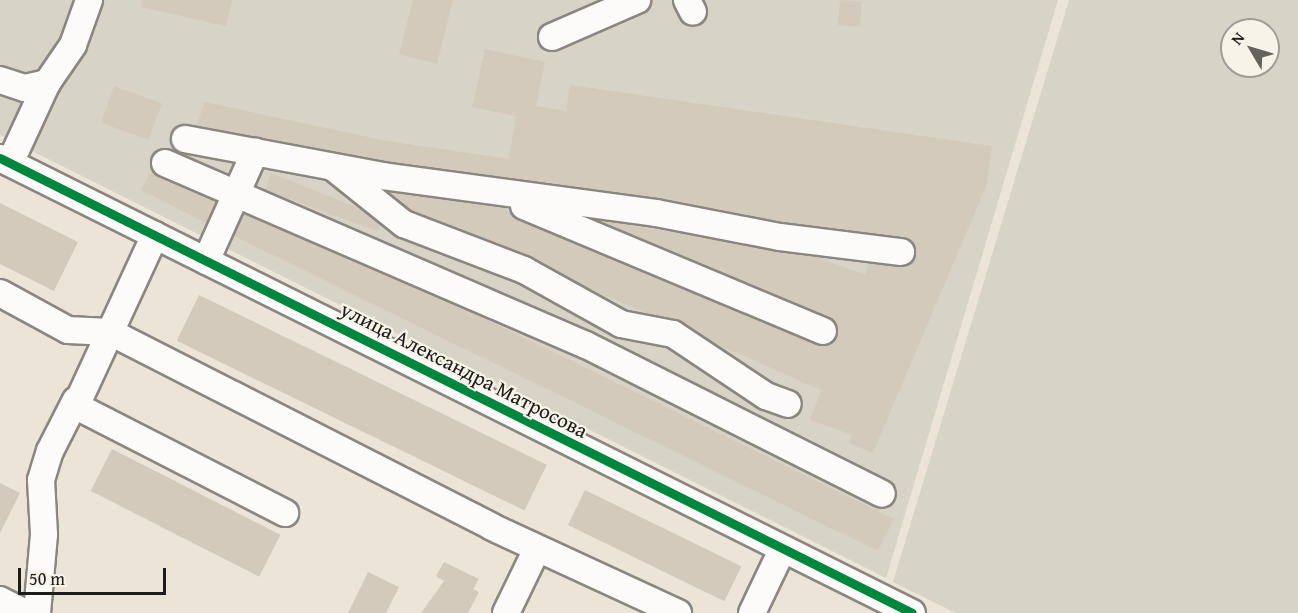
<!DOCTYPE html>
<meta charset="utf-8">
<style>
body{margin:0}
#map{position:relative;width:1298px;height:613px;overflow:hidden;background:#ebe4d7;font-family:"Gentium Book Plus",serif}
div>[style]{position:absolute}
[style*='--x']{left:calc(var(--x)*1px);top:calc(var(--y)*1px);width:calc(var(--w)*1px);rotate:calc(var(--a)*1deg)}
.industrial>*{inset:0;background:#d7d3c6}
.building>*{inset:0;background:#d4cabc;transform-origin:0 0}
.roads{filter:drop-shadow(2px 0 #8a8680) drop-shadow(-2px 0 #8a8680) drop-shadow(0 2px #8a8680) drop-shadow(0 -2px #8a8680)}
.minor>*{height:26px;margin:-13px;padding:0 13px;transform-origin:13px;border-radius:13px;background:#fcfbf9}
.cycleway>*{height:9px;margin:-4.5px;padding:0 4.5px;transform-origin:4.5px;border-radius:4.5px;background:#00873e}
span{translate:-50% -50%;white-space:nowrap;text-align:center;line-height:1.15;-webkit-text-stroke:4.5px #f7f3e8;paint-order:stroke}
.street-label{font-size:21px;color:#1c1c1c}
.north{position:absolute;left:1220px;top:18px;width:60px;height:60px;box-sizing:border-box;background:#f7f3e8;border:2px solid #9f9d96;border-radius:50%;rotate:308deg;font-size:16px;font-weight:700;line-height:24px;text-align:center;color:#1c1c1c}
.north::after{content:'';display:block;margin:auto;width:21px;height:27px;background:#64625d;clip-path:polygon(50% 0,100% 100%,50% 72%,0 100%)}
.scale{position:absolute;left:18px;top:568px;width:148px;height:27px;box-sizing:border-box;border:3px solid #1c1c1c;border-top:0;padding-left:8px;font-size:18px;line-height:21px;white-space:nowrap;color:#1c1c1c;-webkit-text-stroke:4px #f7f3e8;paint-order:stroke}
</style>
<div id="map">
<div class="industrial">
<div style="clip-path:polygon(0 0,1058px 0,886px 578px,0 135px)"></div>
<div style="clip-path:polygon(evenodd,1069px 0,1298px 0,1298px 613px,956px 613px,893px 582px,1069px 0,1232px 30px,1268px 30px,1268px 66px,1232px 66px,1232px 30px)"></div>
</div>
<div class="building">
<div style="clip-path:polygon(142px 0,232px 0,226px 26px,141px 7px)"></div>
<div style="clip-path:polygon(413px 0,453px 0,437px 64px,399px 54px)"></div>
<div style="left:840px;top:0;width:22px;height:25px;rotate:5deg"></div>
<div style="clip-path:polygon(485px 49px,545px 62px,536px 106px,566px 111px,570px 85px,992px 146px,987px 184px,873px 453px,849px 443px,852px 435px,810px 420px,821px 390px,714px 343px,681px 321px,646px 313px,587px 288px,530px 256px,412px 211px,388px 192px,505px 208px,518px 220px,824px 346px,837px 336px,835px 322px,829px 317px,598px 220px,817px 257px,865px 275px,869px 263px,900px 267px,913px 261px,916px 253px,910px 240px,782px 222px,658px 198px,385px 161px,197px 126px,204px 102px,387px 141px,509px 159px,516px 116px,472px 107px)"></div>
<div style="left:114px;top:86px;width:51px;height:39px;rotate:20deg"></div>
<div style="clip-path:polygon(152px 169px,159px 177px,216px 202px,206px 223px,141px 190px)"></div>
<div style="clip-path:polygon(271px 173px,361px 209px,380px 224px,377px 231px,265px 190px)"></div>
<div style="clip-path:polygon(0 203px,78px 242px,54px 291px,0 264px)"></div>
<div style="clip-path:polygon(244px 213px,461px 307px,894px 519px,878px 551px,234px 236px)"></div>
<div style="left:199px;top:295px;width:387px;height:51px;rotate:26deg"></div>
<div style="left:112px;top:449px;width:189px;height:47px;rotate:27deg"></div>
<div style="clip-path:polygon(0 483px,20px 493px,0 533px)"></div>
<div style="left:585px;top:490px;width:174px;height:39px;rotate:26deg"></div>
<div style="clip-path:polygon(444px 562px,479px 579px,473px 589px,479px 592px,468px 613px,421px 613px,444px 581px,436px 576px)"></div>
<div style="clip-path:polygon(368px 572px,399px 587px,386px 613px,348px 613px)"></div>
</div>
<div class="roads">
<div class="minor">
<div style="--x:687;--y:0;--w:13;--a:63"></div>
<div style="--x:552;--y:37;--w:93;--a:-23.5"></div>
<div style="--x:0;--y:80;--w:26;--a:18"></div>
<div style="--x:25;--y:88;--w:23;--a:-13"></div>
<div style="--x:185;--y:139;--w:201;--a:10.6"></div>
<div style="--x:383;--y:176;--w:275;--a:7.7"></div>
<div style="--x:656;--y:213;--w:126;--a:11"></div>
<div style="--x:780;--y:237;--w:122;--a:7.1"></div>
<div style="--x:0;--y:158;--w:1019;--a:26.51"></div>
<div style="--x:10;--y:163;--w:88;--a:-65.2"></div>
<div style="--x:47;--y:83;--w:46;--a:-55.6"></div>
<div style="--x:73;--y:45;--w:48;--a:-70.4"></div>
<div style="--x:165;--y:163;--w:459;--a:23.4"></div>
<div style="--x:586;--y:345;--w:331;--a:26.7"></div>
<div style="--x:334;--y:168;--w:90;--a:38.7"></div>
<div style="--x:404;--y:224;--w:129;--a:21"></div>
<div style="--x:524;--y:270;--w:111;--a:29.1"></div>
<div style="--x:621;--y:324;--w:53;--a:10.9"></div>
<div style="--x:673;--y:334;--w:112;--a:33.7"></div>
<div style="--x:766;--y:396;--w:23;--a:20"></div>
<div style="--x:524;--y:206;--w:324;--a:22.7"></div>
<div style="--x:155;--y:235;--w:188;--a:114.8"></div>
<div style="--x:76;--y:406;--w:235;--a:27.1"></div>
<div style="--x:206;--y:261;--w:120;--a:-65.8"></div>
<div style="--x:0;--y:293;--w:77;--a:28.6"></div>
<div style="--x:68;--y:330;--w:42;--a:2.7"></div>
<div style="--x:110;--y:332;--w:429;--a:27"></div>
<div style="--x:492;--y:527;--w:205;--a:24.8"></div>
<div style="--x:0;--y:600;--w:28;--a:27"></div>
<div style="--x:37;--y:613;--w:79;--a:-84.9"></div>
<div style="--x:44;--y:534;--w:54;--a:-93.2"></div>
<div style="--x:41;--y:480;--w:30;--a:-73"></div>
<div style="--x:50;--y:451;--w:57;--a:-63"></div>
<div style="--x:506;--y:613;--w:71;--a:-64.2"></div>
<div style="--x:752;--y:613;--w:70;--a:-64.5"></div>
</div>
</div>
<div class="cycleway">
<div style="--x:0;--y:158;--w:1019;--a:26.51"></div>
</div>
<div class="street-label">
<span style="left:464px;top:370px;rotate:27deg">улица Александра Матросова</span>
</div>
<div class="north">N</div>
<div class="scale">50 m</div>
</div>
